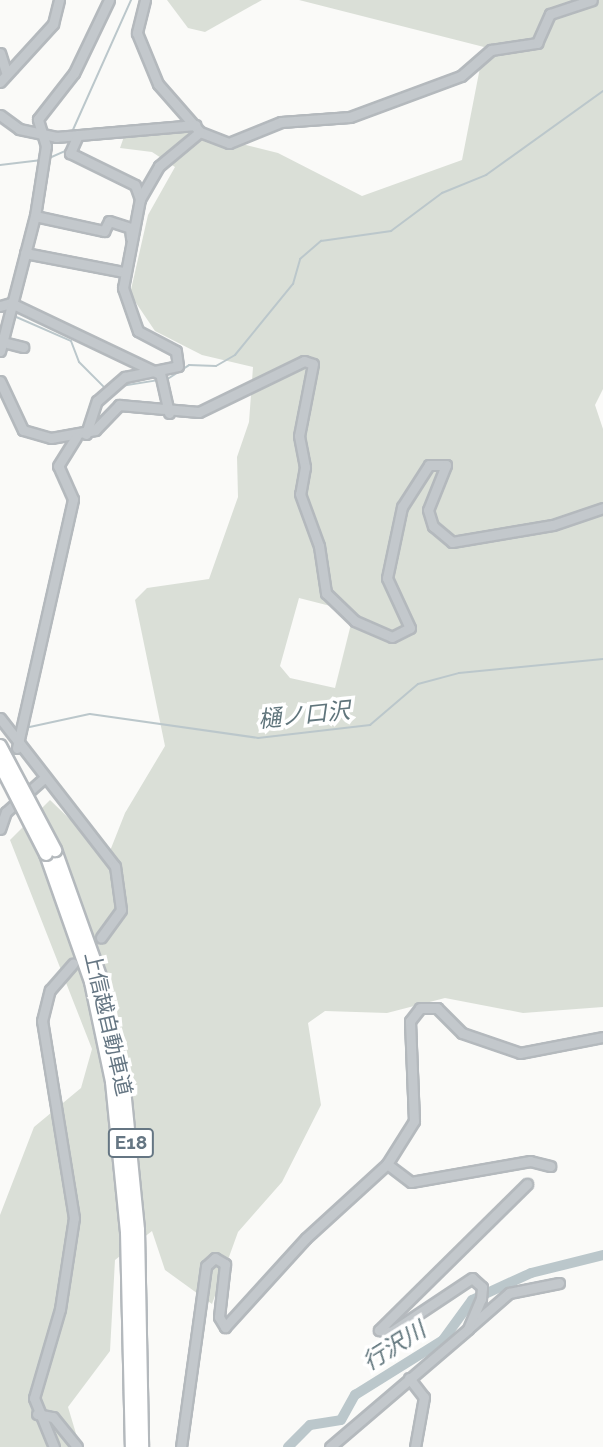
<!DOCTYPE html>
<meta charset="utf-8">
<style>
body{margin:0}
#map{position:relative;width:603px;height:1447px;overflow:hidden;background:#fafaf8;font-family:Raleway,"Noto Sans JP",sans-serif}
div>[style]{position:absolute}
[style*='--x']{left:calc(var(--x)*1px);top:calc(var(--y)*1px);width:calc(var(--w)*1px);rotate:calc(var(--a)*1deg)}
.green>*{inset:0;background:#dadfd7}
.stream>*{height:2px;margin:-1px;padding:0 1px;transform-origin:1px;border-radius:1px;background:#bbc7cb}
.river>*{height:10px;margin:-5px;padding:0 5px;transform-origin:5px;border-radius:5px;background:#bbc7cb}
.roads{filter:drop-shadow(2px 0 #b4b9bd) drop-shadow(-2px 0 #b4b9bd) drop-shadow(0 2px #b4b9bd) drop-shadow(0 -2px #b4b9bd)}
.minor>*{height:9px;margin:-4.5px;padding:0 4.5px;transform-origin:4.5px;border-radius:4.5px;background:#c3c8cc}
.highway>*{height:12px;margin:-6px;padding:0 6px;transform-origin:6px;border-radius:6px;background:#fff}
.bridges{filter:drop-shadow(2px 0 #b4b9bd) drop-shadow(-2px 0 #b4b9bd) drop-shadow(0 2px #b4b9bd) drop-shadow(0 -2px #b4b9bd)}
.highway-bridge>*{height:12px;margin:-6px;padding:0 6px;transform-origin:6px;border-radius:6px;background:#fff}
span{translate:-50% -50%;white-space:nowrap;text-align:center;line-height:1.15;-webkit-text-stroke:7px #fff;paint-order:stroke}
.shield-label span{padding:2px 5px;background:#fff;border:2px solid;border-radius:5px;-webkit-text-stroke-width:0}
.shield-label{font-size:19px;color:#657683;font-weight:700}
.street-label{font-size:21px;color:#657683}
.water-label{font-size:23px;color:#60757c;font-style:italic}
</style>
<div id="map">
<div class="green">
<div style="clip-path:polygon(167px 0,262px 0,205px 32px,188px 28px)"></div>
<div style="clip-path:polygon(evenodd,299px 0,603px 0,603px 389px,595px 405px,603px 429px,603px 1007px,523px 1013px,445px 998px,387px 1013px,325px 1011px,308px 1023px,321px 1105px,282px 1182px,238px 1232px,212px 1304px,165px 1270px,152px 1231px,115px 1260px,110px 1351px,68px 1407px,80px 1447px,0 1447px,0 1215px,34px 1127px,81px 1088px,92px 1049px,10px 840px,50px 800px,108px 856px,125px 813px,165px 746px,135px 600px,147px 588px,209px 579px,238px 497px,237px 457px,249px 422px,253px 367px,202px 355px,155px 331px,130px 294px,148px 215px,175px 167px,152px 152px,120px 148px,127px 128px,169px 126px,278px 153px,362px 196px,462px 160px,484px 47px,299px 0,299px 598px,354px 612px,335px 688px,290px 678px,280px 666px,299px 598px)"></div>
</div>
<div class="stream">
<div style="--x:72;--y:132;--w:145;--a:-65.9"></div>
<div style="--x:47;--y:159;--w:22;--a:-24"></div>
<div style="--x:0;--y:165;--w:42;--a:-6.8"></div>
<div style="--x:14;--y:316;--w:62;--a:23.7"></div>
<div style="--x:71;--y:341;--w:22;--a:69"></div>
<div style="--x:79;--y:362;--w:38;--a:45"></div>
<div style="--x:166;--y:380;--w:27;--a:-33"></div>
<div style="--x:189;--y:365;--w:27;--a:2"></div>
<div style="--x:216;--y:366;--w:22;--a:-30"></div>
<div style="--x:235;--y:355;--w:92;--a:-50.8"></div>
<div style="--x:293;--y:284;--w:26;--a:-74"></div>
<div style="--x:300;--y:259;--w:28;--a:-41"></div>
<div style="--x:321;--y:241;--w:71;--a:-8.1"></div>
<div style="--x:391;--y:231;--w:64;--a:-36.7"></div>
<div style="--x:442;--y:193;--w:48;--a:-22.2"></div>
<div style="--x:486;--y:175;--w:144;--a:-35.7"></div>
<div style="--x:121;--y:386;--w:36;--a:-9"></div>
<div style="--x:25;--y:728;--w:66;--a:-12.2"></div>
<div style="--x:90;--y:714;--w:170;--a:8.1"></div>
<div style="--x:258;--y:738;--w:113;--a:-6.6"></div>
<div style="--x:370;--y:725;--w:63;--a:-40.5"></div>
<div style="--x:418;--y:684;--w:42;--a:-15"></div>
<div style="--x:459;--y:673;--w:145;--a:-5.6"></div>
</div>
<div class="river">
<div style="--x:288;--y:1447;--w:31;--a:-45"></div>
<div style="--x:310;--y:1425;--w:31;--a:-9"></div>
<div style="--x:341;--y:1420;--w:29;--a:-61"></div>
<div style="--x:355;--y:1395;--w:104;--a:-32"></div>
<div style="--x:443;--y:1340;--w:49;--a:-54.1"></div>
<div style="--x:472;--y:1300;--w:65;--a:-24.6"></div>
<div style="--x:531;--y:1273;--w:74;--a:-14"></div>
</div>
<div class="roads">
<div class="minor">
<div style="--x:145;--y:0;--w:34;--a:104"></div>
<div style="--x:137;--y:33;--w:55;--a:67.6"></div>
<div style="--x:158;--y:84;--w:64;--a:48.8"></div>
<div style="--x:200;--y:132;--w:31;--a:21"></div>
<div style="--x:229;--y:143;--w:56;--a:-22"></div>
<div style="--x:281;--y:122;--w:69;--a:-4.1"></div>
<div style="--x:350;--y:117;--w:118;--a:-20.3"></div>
<div style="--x:461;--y:76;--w:40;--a:-41"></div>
<div style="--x:491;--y:50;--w:47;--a:-8.7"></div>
<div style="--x:537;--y:43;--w:32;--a:-66"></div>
<div style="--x:550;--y:14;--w:44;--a:-18.4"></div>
<div style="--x:0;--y:53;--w:20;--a:72"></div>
<div style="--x:0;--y:82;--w:79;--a:-47.6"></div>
<div style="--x:53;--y:24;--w:25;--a:-76"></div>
<div style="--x:0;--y:115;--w:24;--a:36"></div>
<div style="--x:19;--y:129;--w:38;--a:12"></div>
<div style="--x:56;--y:137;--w:140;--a:-4.9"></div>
<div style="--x:78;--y:135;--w:20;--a:114"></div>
<div style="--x:70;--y:153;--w:72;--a:26.2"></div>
<div style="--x:135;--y:185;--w:15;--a:70"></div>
<div style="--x:35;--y:216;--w:71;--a:12.3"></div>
<div style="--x:104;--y:231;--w:11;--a:-63"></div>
<div style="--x:109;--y:221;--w:22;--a:18"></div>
<div style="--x:130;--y:228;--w:10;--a:84"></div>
<div style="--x:25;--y:253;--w:101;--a:10.9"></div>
<div style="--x:0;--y:306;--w:11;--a:-15"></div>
<div style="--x:11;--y:303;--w:163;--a:25.5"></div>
<div style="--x:3;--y:342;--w:21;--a:14"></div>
<div style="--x:0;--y:351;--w:139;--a:-75.5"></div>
<div style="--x:35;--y:216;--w:71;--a:-81.1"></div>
<div style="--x:46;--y:146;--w:28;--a:-107"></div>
<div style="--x:38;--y:119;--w:58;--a:-52"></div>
<div style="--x:74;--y:73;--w:81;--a:-64.4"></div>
<div style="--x:160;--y:373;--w:41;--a:77.3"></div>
<div style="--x:0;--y:381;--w:54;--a:64.9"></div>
<div style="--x:23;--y:430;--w:29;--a:16"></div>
<div style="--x:51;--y:438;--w:45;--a:-10.3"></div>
<div style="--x:95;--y:430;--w:35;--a:-46"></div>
<div style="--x:119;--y:405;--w:80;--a:5"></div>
<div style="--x:199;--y:412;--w:117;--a:-25.9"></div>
<div style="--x:304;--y:361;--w:9;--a:18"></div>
<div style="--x:313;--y:364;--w:73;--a:101"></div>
<div style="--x:299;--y:436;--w:32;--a:79"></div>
<div style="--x:305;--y:467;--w:27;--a:100"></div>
<div style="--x:300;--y:494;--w:55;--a:69.9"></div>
<div style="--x:319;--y:546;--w:48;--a:81.5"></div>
<div style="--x:326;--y:593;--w:40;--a:44"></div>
<div style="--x:355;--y:621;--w:40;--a:23.4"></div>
<div style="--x:392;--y:637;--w:20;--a:-27"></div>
<div style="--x:410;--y:628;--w:55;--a:-114.7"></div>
<div style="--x:387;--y:578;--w:73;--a:-78.1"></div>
<div style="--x:402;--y:507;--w:50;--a:-57.3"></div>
<div style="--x:429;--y:465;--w:17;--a:0"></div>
<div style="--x:446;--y:465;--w:48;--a:111.8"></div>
<div style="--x:428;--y:510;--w:17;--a:73"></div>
<div style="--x:433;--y:526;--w:25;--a:40"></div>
<div style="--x:452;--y:542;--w:102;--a:-9.6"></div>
<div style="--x:553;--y:525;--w:53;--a:-18.8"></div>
<div style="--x:86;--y:434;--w:35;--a:-72"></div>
<div style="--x:97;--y:401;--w:37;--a:-41"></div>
<div style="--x:125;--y:377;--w:54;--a:-11.7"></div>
<div style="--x:178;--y:366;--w:15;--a:-98"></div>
<div style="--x:176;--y:351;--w:43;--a:-152.2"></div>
<div style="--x:138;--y:331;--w:46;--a:-109.2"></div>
<div style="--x:123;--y:288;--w:91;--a:-79.2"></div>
<div style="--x:140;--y:199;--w:38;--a:-60"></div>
<div style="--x:159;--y:166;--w:53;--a:-39.7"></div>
<div style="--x:0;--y:718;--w:187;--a:52.2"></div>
<div style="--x:115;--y:866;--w:44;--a:82.2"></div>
<div style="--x:121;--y:910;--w:34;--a:126"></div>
<div style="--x:17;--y:748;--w:255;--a:-77.3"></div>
<div style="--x:73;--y:499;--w:36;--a:-114"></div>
<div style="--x:58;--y:466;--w:34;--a:-58"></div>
<div style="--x:0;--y:829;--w:18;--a:-71"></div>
<div style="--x:6;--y:812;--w:50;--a:-41.7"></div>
<div style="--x:387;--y:1164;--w:30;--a:37"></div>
<div style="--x:411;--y:1182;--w:121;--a:-10"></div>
<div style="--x:530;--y:1161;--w:21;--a:14"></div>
<div style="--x:470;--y:1327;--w:52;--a:-41.1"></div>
<div style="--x:509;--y:1293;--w:51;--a:-11.3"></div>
<div style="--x:409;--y:1378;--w:24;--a:52"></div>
<div style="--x:424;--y:1397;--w:51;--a:100.2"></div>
<div style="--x:37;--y:1414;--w:16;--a:11"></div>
<div style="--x:53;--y:1417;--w:38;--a:51"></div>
<div style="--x:54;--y:1447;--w:53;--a:-112.2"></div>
<div style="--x:34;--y:1398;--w:93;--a:-73.7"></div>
<div style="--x:60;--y:1309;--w:92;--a:-81.3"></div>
<div style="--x:74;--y:1218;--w:200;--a:-99.2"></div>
<div style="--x:42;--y:1021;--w:32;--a:-76"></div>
<div style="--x:50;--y:990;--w:35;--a:-49"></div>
<div style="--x:181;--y:1447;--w:183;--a:-82.1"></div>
<div style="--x:206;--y:1266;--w:12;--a:-42"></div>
<div style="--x:215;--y:1258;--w:12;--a:31"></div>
<div style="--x:225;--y:1264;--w:53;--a:96.5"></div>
<div style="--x:219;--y:1317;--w:12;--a:59"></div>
<div style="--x:225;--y:1327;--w:120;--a:-47.7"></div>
<div style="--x:306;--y:1238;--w:110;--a:-42.4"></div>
<div style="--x:387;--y:1164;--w:51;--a:-57.9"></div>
<div style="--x:414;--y:1121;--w:100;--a:-92.3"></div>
<div style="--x:410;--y:1021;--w:16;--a:-52"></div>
<div style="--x:420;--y:1008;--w:17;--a:0"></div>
<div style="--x:437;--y:1008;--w:35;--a:45"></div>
<div style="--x:462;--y:1033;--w:61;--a:19"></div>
<div style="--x:520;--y:1053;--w:85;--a:-10.9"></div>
<div style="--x:330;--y:1447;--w:182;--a:-40.5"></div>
<div style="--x:468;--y:1329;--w:33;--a:-67"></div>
<div style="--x:481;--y:1299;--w:12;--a:-85"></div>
<div style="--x:482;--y:1287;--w:13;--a:-138"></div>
<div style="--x:472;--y:1278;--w:97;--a:146.3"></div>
<div style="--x:391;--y:1332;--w:12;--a:-171"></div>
<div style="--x:379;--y:1330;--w:208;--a:-44.6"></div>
</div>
<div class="highway">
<div style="--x:55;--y:850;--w:137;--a:70.4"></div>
<div style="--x:101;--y:979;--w:102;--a:77.6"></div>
<div style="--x:123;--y:1079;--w:152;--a:84.3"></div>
<div style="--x:138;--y:1230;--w:217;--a:88.9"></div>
<div style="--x:46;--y:854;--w:136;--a:70.6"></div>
<div style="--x:91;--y:982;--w:102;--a:78.1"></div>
<div style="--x:112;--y:1082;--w:151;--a:84.3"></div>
<div style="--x:127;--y:1232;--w:215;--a:88.7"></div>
</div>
</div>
<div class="bridges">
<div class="highway-bridge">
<div style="--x:0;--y:746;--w:118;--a:62.1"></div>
<div style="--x:0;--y:764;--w:101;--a:62.9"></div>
</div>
</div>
<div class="shield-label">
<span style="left:131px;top:1143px">E18</span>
</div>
<div class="street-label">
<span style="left:108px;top:1024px;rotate:77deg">上信越自動車道</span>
</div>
<div class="water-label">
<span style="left:304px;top:715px;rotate:-6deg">樋ノ口沢</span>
<span style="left:394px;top:1346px;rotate:-32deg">行沢川</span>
</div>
</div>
